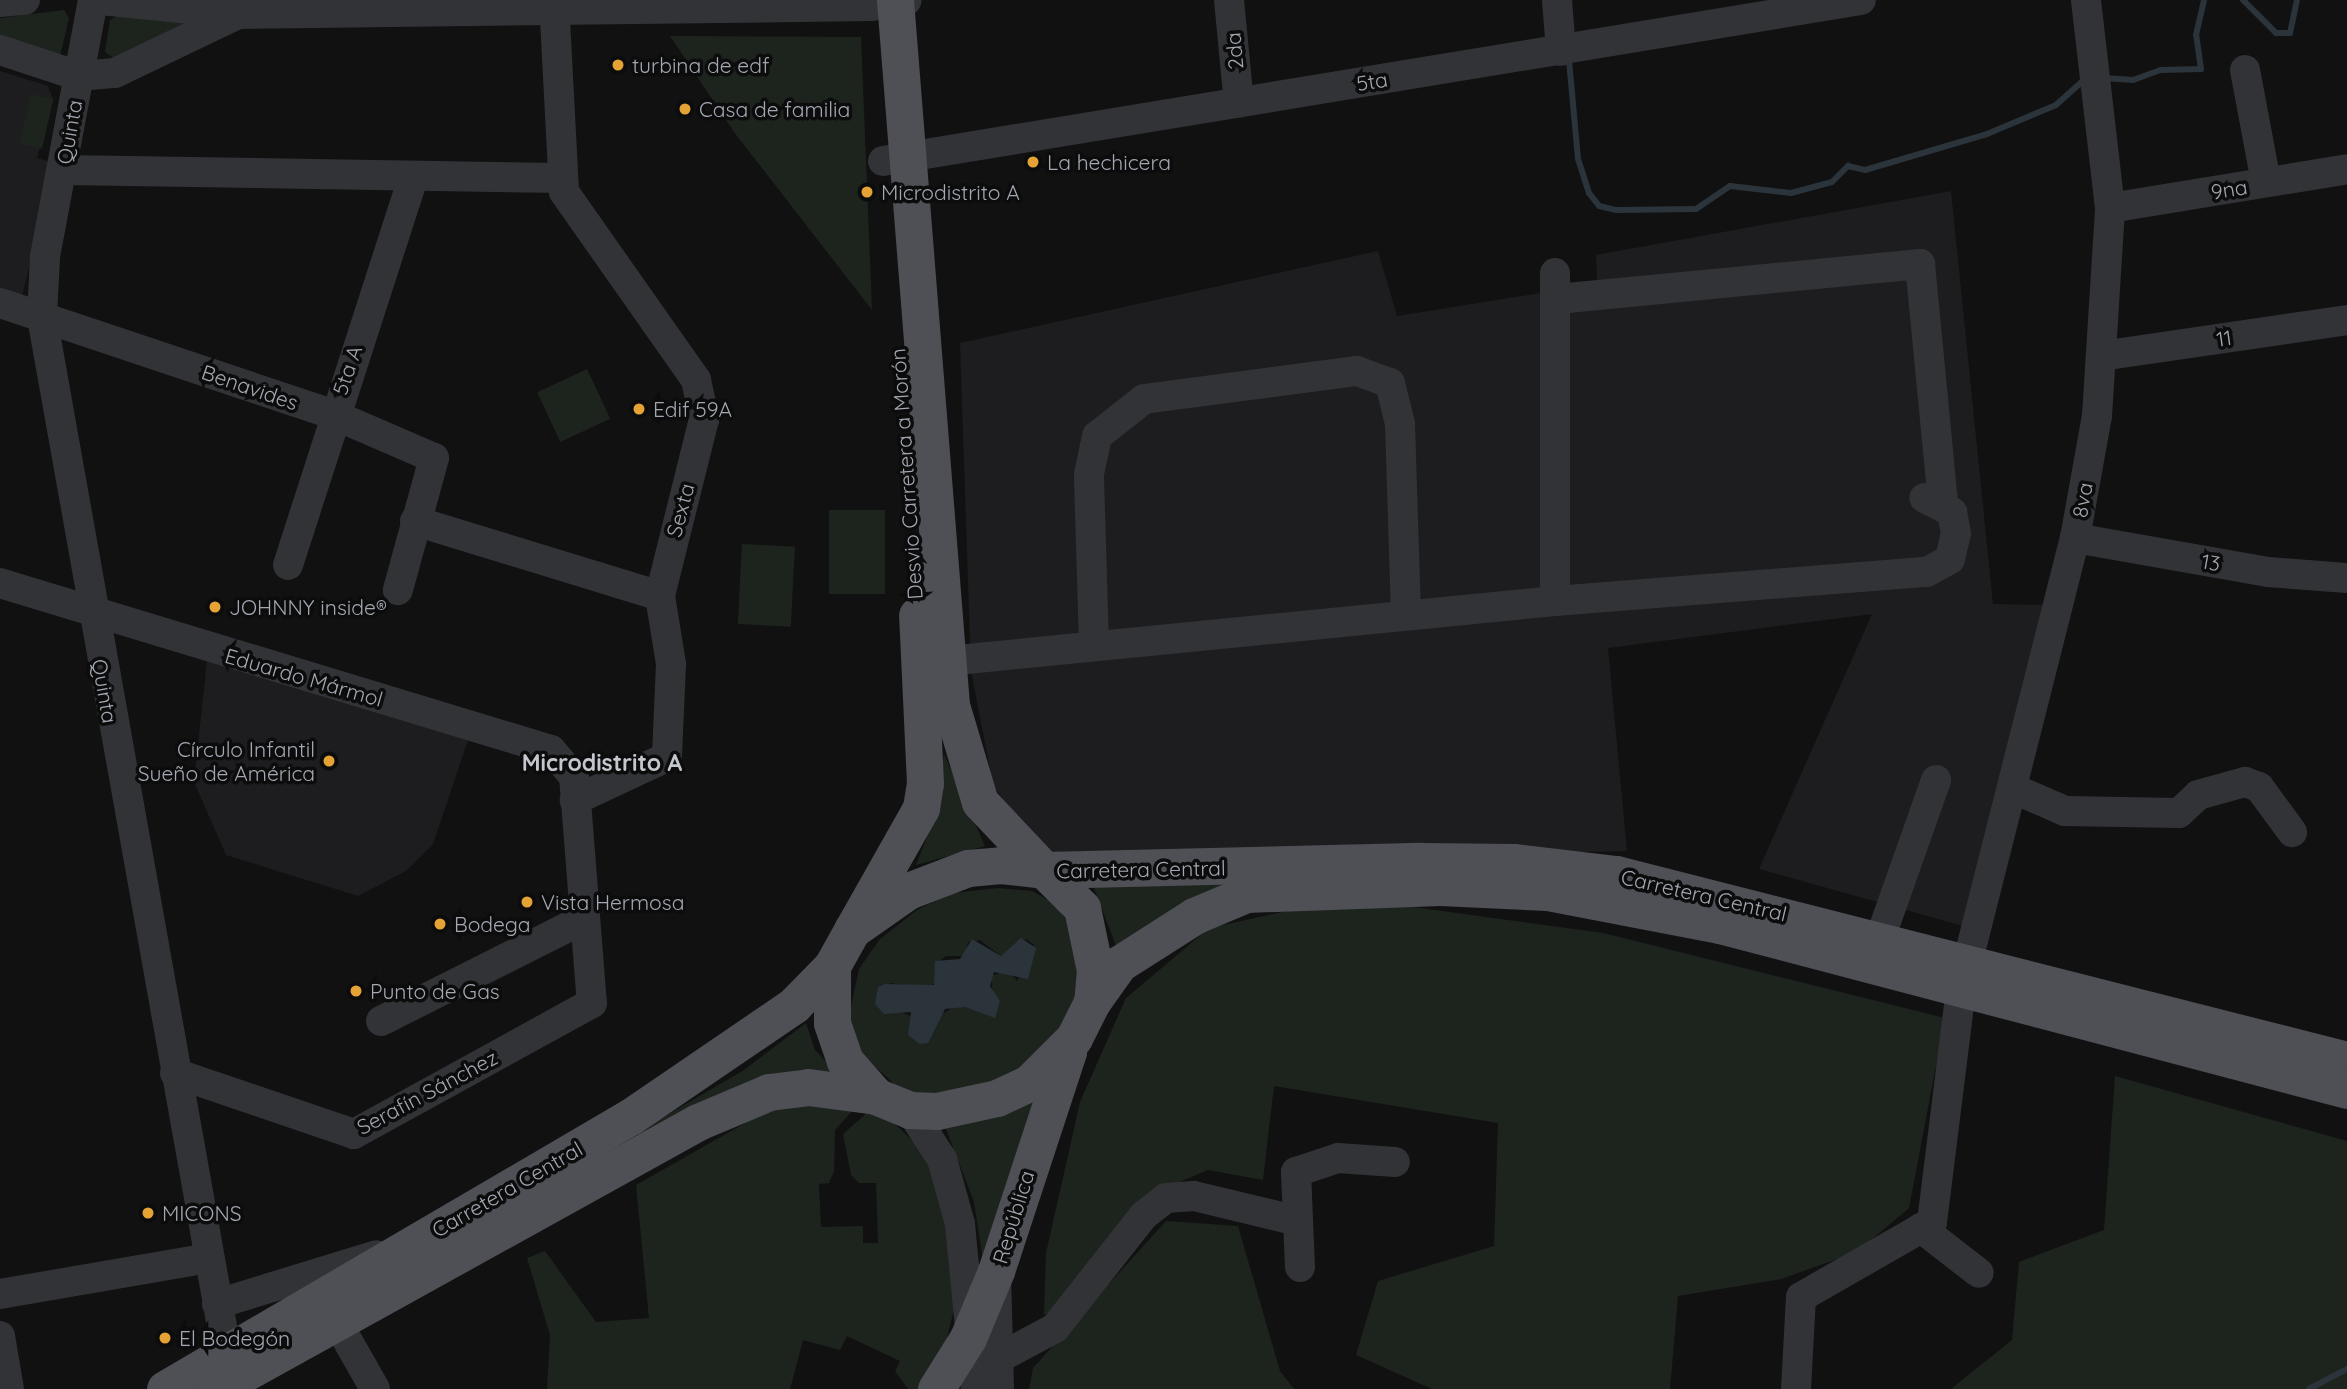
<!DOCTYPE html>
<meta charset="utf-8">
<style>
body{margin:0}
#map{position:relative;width:2347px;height:1389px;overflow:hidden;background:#111112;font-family:Quicksand,sans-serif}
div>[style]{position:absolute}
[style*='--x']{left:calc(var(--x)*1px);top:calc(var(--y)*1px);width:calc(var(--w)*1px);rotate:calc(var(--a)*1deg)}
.built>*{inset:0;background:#1d1d1f}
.green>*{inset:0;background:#1d241e;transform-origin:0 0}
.water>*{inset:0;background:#2b343a}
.stream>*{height:6px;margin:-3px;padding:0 3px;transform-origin:3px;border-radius:3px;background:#2b343a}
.minor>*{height:30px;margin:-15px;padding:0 15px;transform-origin:15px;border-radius:15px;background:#323337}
.major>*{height:37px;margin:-18.5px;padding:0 18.5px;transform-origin:18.5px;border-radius:18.5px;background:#4e5056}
.dots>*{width:19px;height:19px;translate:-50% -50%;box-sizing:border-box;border:4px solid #0c0c0d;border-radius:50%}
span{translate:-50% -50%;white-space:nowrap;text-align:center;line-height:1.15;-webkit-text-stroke:7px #0c0c0d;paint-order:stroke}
.street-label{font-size:21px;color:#a3a8b2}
.poi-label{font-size:21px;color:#a3a8b2}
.left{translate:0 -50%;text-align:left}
.right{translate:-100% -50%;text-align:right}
.neighbourhood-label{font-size:23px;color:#c4c7ce;font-weight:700}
</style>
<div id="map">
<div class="built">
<div style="clip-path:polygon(0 71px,48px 86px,53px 99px,37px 158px,55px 163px,21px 300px,0 294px)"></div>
<div style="clip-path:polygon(1951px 191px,1993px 604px,2054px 605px,1970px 928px,1759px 869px,1872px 614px,1608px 648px,1627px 851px,1072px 862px,1033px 847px,993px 784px,971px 671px,960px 343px,1378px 251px,1397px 316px,1597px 284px,1596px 255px)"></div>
<div style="clip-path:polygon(207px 660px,468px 740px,433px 844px,406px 871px,358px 896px,226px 855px,194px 782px)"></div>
</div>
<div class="green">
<div style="clip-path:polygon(64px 10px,69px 18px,60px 56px,0 40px,0 18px)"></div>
<div style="clip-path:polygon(118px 15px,195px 21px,116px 60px,105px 52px,110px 20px)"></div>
<div style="clip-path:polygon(670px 36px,861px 37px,872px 310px,734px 132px)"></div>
<div style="left:31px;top:94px;width:23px;height:51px;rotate:13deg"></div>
<div style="left:587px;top:369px;width:55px;height:55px;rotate:65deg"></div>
<div style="left:829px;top:510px;width:56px;height:84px"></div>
<div style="left:742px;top:544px;width:53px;height:80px;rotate:3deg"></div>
<div style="clip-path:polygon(944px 754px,985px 846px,916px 865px,936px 814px)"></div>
<div style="clip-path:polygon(1247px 878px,1117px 948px,1093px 886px)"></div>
<div style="clip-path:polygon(evenodd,998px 888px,1032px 891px,1055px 904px,1071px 926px,1080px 958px,1077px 992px,1058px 1038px,1017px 1072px,946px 1098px,903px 1092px,856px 1049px,847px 1025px,859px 969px,880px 939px,917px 910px,953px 893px,998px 888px,1026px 939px,1034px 945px,1017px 981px,1008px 970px,991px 976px,995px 1015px,957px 1005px,908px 1035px,913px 1017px,898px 1011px,890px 983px,928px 988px,938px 980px,935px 965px,946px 956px,965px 956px,968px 942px,980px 940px,1001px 956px,1026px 939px)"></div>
<div style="clip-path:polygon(1347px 898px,1603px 933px,1945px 1018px,1909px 1208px,1857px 1252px,1781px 1279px,1678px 1296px,1670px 1389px,1432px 1389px,1356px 1355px,1378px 1281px,1494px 1246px,1498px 1123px,1274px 1086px,1263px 1180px,1208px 1170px,1153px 1193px,1063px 1308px,1044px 1315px,1046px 1253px,1080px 1102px,1126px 998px,1209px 928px)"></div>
<div style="clip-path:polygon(806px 1023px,815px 1050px,837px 1073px,642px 1138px,638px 1132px,744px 1070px)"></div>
<div style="clip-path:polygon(2115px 1076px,2347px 1141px,2347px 1389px,1951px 1389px,2012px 1340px,2019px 1262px,2104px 1230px)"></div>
<div style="clip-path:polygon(1038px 1088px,985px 1274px,974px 1202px,943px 1121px)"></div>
<div style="clip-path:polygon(804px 1103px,854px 1109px,835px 1130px,834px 1171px,829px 1183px,819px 1184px,821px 1227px,863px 1226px,863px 1243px,878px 1243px,876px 1183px,859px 1183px,851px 1175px,843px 1134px,869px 1111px,892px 1121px,926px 1154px,947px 1206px,955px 1305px,946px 1342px,921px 1389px,908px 1389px,895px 1371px,900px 1361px,847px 1336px,840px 1350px,803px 1340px,790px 1389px,547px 1389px,550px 1335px,527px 1258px,545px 1251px,596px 1322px,649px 1318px,636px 1185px,768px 1110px)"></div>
<div style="clip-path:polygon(1166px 1221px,1238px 1226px,1280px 1371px,1294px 1389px,1029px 1389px,1033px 1368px)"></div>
</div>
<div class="water">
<div style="clip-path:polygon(1021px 938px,1036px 948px,1028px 979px,994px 972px,990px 986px,1000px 1001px,995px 1018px,965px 1007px,945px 1009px,928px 1043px,920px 1044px,908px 1035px,911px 1012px,884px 1014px,875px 1004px,878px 987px,885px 984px,934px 985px,935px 961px,960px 959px,972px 939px,1001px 956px)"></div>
</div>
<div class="stream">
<div style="--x:2243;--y:0;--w:47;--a:45"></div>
<div style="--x:2276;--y:33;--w:14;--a:0"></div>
<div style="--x:2290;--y:33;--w:34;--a:-78"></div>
<div style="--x:1569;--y:60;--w:99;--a:84.8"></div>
<div style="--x:1578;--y:159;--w:36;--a:72"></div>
<div style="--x:1589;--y:193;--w:16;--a:52"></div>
<div style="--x:1599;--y:206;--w:18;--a:13"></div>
<div style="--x:1617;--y:210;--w:79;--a:-0.7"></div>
<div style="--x:1696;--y:209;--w:41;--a:-34.1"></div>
<div style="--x:1730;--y:186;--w:61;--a:6.5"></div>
<div style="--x:1791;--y:193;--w:42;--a:-15"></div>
<div style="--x:1832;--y:182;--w:23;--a:-45"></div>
<div style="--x:1848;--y:166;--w:17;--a:13"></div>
<div style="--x:1865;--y:170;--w:127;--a:-16.4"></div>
<div style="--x:1987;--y:134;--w:75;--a:-22.8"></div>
<div style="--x:2056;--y:105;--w:40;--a:-42"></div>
<div style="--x:2104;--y:78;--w:29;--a:4"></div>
<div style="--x:2133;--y:80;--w:30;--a:-20"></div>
<div style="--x:2161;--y:70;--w:40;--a:-1.4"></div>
<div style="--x:2201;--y:69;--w:34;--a:-98"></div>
<div style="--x:2196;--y:35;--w:36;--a:-77"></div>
<div style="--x:2309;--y:1389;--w:43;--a:-27.8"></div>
</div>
<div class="minor">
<div style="--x:93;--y:0;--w:261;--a:100.6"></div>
<div style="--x:45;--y:257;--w:60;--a:92.9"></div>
<div style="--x:42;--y:317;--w:1071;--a:79.89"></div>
<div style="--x:101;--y:0;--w:138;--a:5.8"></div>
<div style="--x:238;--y:14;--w:633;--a:-0.72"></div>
<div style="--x:871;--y:6;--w:36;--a:-9"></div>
<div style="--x:554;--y:0;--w:192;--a:87"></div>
<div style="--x:564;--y:192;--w:230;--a:54.9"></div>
<div style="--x:696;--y:380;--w:40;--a:78"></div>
<div style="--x:704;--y:419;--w:182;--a:104"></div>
<div style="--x:660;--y:596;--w:69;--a:80.8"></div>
<div style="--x:671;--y:664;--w:93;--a:92.5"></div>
<div style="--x:667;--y:757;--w:102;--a:154.9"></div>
<div style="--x:1229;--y:0;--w:103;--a:84.5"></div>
<div style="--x:1557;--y:0;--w:51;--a:85.5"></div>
<div style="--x:0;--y:2;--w:25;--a:-5"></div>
<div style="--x:0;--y:50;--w:83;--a:18.2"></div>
<div style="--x:79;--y:76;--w:36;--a:-5"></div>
<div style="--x:115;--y:73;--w:136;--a:-25.6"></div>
<div style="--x:2245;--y:70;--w:114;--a:79.4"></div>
<div style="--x:883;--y:161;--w:991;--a:-9.35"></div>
<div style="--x:63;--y:170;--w:500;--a:0.92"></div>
<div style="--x:2110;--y:208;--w:240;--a:-9.3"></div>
<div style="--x:1557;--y:299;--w:365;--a:-5.5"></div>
<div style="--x:1920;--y:264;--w:239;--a:84.5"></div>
<div style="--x:0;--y:303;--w:350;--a:18.5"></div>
<div style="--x:332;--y:414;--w:111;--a:23.3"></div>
<div style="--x:434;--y:458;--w:137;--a:105.3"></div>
<div style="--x:2101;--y:356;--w:249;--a:-8.3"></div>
<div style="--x:415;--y:521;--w:256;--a:17"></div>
<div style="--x:2075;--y:538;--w:196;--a:10"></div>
<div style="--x:2268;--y:572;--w:79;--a:4.3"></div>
<div style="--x:288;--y:565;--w:409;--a:-72.1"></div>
<div style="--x:0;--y:583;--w:576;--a:16.86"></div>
<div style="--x:551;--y:750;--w:35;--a:49"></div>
<div style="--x:574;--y:776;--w:228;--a:85.5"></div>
<div style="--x:592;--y:1003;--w:272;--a:151.2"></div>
<div style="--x:354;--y:1134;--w:189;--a:-161.2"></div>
<div style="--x:1555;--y:601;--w:373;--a:-4.5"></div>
<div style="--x:1927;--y:572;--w:26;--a:-29"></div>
<div style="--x:1950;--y:559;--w:26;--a:-77"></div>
<div style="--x:1956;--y:534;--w:22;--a:-100"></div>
<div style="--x:1952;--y:512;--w:31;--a:-153"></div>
<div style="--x:1094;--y:646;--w:172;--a:-91.7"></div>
<div style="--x:1089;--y:474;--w:39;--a:-78"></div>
<div style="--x:1097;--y:436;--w:60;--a:-38.2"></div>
<div style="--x:1144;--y:399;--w:215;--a:-7.5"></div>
<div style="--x:1357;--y:371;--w:35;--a:20"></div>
<div style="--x:1390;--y:383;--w:42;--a:76.3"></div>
<div style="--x:1400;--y:424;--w:191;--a:88.2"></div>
<div style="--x:947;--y:661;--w:611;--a:-5.64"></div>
<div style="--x:1555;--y:601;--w:328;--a:-90"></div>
<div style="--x:2012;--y:788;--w:58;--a:23.5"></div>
<div style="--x:2065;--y:811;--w:114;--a:1"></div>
<div style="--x:2179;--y:813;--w:26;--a:-43"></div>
<div style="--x:2198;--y:795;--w:49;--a:-15.5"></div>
<div style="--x:2245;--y:782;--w:15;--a:20"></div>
<div style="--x:2259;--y:787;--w:56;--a:53.7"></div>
<div style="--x:1872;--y:961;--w:192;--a:-70.5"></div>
<div style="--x:381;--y:1021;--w:227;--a:-26.7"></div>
<div style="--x:910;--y:1110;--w:59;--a:56.9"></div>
<div style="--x:942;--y:1159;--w:67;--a:74.5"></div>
<div style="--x:960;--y:1224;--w:166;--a:84.5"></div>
<div style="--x:1921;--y:1228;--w:73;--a:37.8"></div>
<div style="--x:1300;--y:1267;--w:95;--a:-92.4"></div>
<div style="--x:1296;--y:1172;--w:44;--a:-18.4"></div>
<div style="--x:1338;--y:1158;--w:57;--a:4"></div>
<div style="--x:996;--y:1274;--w:115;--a:88.5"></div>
<div style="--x:0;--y:1294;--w:212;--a:-9.8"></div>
<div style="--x:217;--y:1304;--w:167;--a:-17"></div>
<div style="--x:337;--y:1322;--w:77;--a:60.4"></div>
<div style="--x:0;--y:1336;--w:54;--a:80.4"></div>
<div style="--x:999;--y:1358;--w:64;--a:-28.2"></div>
<div style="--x:1055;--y:1328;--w:142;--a:-51.8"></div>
<div style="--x:1143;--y:1216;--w:29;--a:-38"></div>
<div style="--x:1166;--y:1198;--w:28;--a:-4"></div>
<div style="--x:1194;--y:1196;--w:103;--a:13.5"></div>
<div style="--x:1796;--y:1389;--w:92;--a:-86.9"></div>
<div style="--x:1801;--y:1297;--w:151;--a:-29.8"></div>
<div style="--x:1932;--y:1222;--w:236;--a:-82.9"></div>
<div style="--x:1961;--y:988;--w:464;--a:-75.8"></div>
<div style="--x:2075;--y:538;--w:124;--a:-79.8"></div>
<div style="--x:2097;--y:416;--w:208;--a:-86.4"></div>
<div style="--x:2110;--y:208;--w:209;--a:-96.6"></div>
</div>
<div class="major">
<div style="--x:895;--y:0;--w:707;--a:85.46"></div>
<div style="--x:951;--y:705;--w:101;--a:73.4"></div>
<div style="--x:980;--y:802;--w:93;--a:46.7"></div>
<div style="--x:1044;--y:870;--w:377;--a:-1.4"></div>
<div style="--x:1421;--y:861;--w:93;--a:0.6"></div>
<div style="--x:1514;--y:862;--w:103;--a:6.7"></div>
<div style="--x:1616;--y:874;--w:754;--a:14.28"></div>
<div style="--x:1001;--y:865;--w:43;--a:6.6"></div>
<div style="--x:1044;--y:870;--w:54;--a:45"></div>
<div style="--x:1082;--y:908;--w:63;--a:78.2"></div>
<div style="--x:1095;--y:970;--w:32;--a:95"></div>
<div style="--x:1092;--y:1002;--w:40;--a:116.6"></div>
<div style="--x:1074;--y:1038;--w:64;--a:135"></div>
<div style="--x:1029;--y:1083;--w:35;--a:155"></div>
<div style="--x:997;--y:1098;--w:61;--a:167.8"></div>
<div style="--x:937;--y:1111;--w:27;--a:-178"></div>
<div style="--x:910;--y:1110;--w:37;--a:-158"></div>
<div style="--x:876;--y:1096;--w:47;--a:-131.5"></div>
<div style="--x:845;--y:1061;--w:40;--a:-108.9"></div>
<div style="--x:832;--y:1023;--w:57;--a:-90"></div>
<div style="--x:832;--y:966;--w:41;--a:-60.9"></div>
<div style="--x:852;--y:930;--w:68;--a:-34.9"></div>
<div style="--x:908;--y:891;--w:64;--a:-21"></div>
<div style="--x:968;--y:868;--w:33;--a:-5"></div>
<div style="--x:852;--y:930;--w:140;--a:-60.5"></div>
<div style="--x:921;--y:808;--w:25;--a:-81"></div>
<div style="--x:925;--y:783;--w:168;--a:-92.7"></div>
<div style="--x:1092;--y:1002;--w:47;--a:-54.6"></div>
<div style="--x:1119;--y:964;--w:89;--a:-32.6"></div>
<div style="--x:1194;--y:916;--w:56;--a:-22.9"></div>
<div style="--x:1246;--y:894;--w:194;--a:-2.1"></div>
<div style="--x:1440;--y:887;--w:108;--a:2.7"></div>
<div style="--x:1548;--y:892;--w:175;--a:10.9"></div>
<div style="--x:1720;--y:925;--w:648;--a:14.74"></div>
<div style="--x:165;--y:1389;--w:539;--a:-30.33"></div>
<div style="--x:630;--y:1117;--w:199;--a:-34.3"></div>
<div style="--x:794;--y:1005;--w:54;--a:-45.7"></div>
<div style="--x:216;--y:1389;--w:551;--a:-28.98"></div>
<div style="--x:698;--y:1122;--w:77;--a:-22.9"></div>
<div style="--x:769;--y:1092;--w:39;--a:-7"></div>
<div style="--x:808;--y:1087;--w:69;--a:7.5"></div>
<div style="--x:936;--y:1389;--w:60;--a:-57.9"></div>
<div style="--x:968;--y:1338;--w:73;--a:-67.3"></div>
<div style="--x:996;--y:1271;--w:231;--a:-71.8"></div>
</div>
<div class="dots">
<div style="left:618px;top:65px;background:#e5a235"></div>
<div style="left:685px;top:109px;background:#e5a235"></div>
<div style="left:1033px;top:162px;background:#e5a235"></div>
<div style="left:867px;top:192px;background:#e5a235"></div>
<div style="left:639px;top:409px;background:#e5a235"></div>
<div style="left:215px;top:607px;background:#e5a235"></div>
<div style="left:329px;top:761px;background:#e5a235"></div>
<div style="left:527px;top:902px;background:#e5a235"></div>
<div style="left:440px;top:924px;background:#e5a235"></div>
<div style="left:356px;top:991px;background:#e5a235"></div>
<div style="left:148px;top:1213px;background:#e5a235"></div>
<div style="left:165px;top:1338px;background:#e5a235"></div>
</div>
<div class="street-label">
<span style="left:1234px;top:51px;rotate:-95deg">2da</span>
<span style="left:1372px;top:81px;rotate:-9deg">5ta</span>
<span style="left:69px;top:132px;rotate:-80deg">Quinta</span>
<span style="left:2229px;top:189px;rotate:-9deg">9na</span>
<span style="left:2224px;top:338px;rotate:-8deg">11</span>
<span style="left:347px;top:370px;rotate:-71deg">5ta A</span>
<span style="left:250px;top:387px;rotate:19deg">Benavides</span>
<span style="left:906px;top:474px;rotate:-94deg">Desvio Carretera a Morón</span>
<span style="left:2082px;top:500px;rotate:-80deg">8va</span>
<span style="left:680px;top:510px;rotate:-75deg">Sexta</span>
<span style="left:2211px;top:562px;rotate:10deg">13</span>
<span style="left:304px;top:677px;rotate:16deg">Eduardo Mármol</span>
<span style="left:105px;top:691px;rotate:80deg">Quinta</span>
<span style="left:1141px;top:869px;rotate:-1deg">Carretera Central</span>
<span style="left:1704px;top:895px;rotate:13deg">Carretera Central</span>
<span style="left:427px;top:1092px;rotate:-28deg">Serafín Sánchez</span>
<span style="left:507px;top:1189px;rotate:-30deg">Carretera Central</span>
<span style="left:1013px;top:1217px;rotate:-73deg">República</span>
</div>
<div class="poi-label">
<span class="left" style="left:632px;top:65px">turbina de edf</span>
<span class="left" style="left:699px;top:109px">Casa de familia</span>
<span class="left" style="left:1047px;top:162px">La hechicera</span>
<span class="left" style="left:881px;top:192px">Microdistrito A</span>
<span class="left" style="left:653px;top:409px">Edif 59A</span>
<span class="left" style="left:229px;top:607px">JOHNNY inside®</span>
<span class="right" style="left:315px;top:761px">Círculo Infantil<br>Sueño de América</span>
<span class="left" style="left:541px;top:902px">Vista Hermosa</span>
<span class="left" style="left:454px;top:924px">Bodega</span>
<span class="left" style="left:370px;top:991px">Punto de Gas</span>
<span class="left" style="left:162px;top:1213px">MICONS</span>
<span class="left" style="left:179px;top:1338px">El Bodegón</span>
</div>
<div class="neighbourhood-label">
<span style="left:602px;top:763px">Microdistrito A</span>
</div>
</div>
